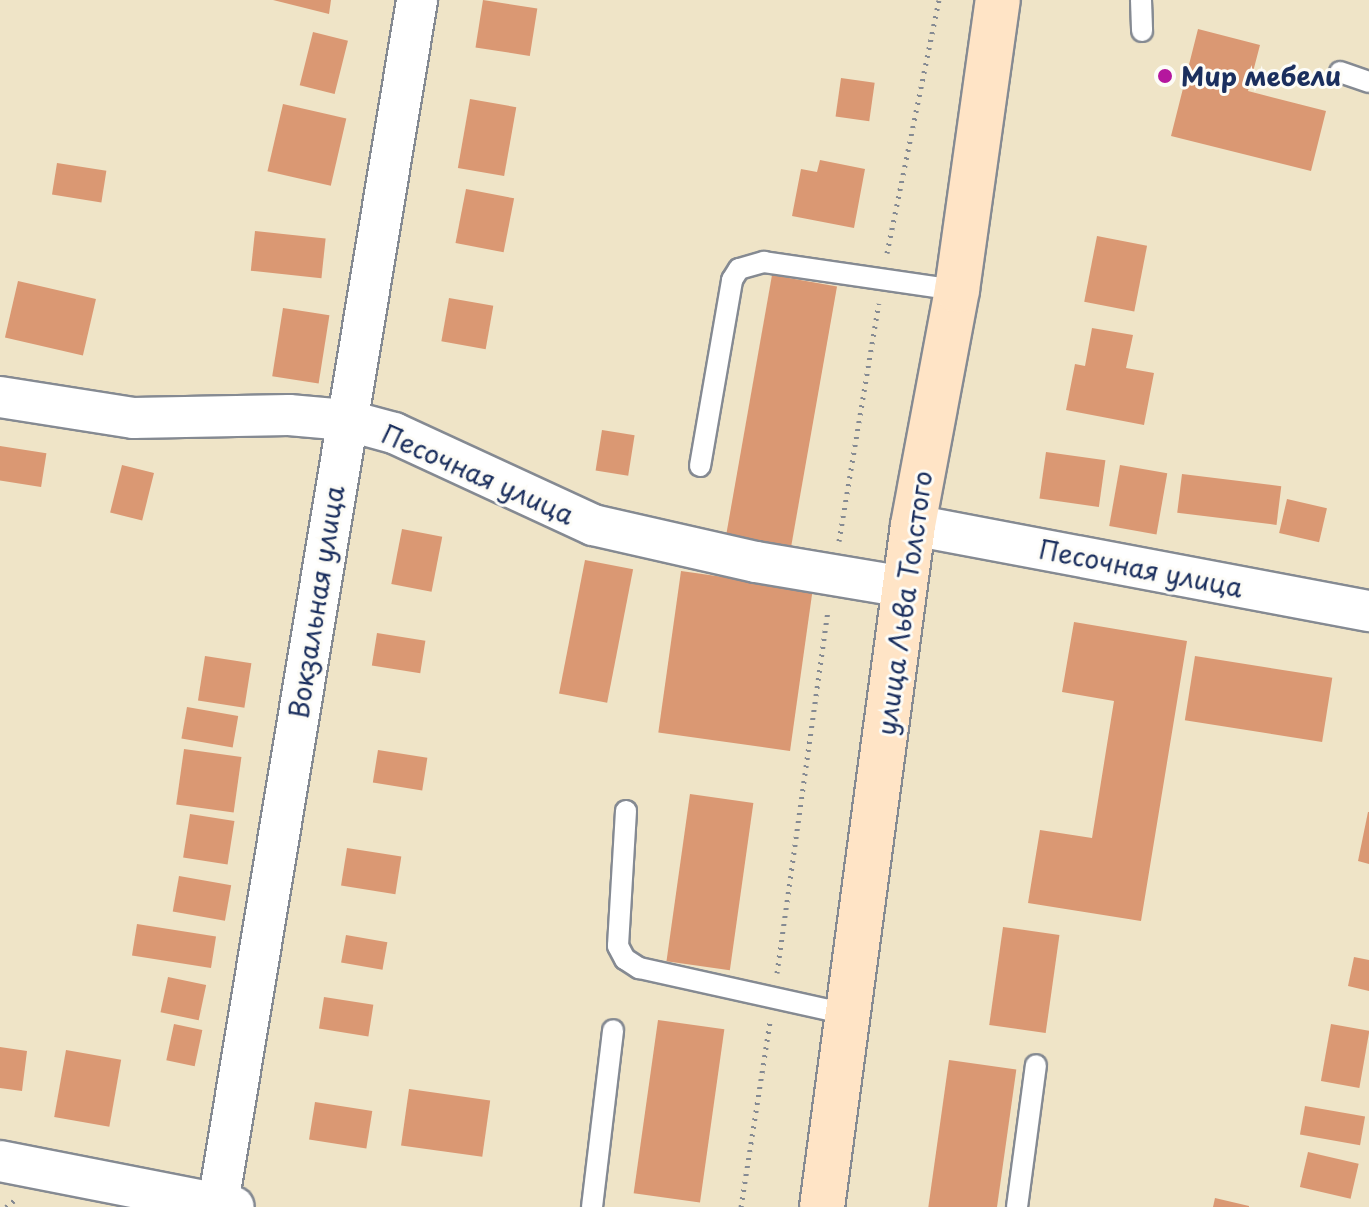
<!DOCTYPE html>
<meta charset="utf-8">
<style>
body{margin:0}
#map{position:relative;width:1369px;height:1207px;overflow:hidden;background:#efe4c7;font-family:"Playpen Sans",sans-serif}
div>[style]{position:absolute}
[style*='--x']{left:calc(var(--x)*1px);top:calc(var(--y)*1px);width:calc(var(--w)*1px);rotate:calc(var(--a)*1deg)}
.building>*{inset:0;background:#da9873;transform-origin:0 0}
.path>*{height:5px;margin-top:-2.5px;transform-origin:0;background:repeating-linear-gradient(90deg,#858a92 0 2px,transparent 0 8px)}
.roads{filter:drop-shadow(2px 0 #858a92) drop-shadow(-2px 0 #858a92) drop-shadow(0 2px #858a92) drop-shadow(0 -2px #858a92)}
.service>*{height:20px;margin:-10px;padding:0 10px;transform-origin:10px;border-radius:10px;background:#fff}
.minor>*{height:40px;margin:-20px;padding:0 20px;transform-origin:20px;border-radius:20px;background:#fff}
.secondary>*{height:44px;margin:-22px;padding:0 22px;transform-origin:22px;border-radius:22px;background:#ffe4c6}
.dots>*{width:22px;height:22px;translate:-50% -50%;box-sizing:border-box;border:4px solid #fdfcf7;border-radius:50%}
span{translate:-50% -50%;white-space:nowrap;text-align:center;line-height:1.15;-webkit-text-stroke:6px #fdfcf7;paint-order:stroke}
.poi-label{font-size:26px;color:#1b2f5e;font-weight:700}
.left{translate:0 -50%;text-align:left}
.street-label{font-size:26px;color:#1b2f5e}
</style>
<div id="map">
<div class="building">
<div style="clip-path:polygon(273px 0,331px 0,329px 14px)"></div>
<div style="left:483px;top:0;width:55px;height:48px;rotate:9deg"></div>
<div style="clip-path:polygon(1198px 29px,1260px 45px,1248px 91px,1326px 111px,1311px 171px,1171px 136px)"></div>
<div style="left:313px;top:32px;width:36px;height:55px;rotate:14deg"></div>
<div style="left:841px;top:78px;width:34px;height:39px;rotate:8deg"></div>
<div style="left:470px;top:99px;width:47px;height:70px;rotate:10deg"></div>
<div style="left:283px;top:104px;width:65px;height:69px;rotate:13deg"></div>
<div style="clip-path:polygon(820px 160px,865px 169px,854px 228px,792px 216px,801px 169px,817px 172px)"></div>
<div style="left:57px;top:163px;width:50px;height:32px;rotate:9deg"></div>
<div style="left:466px;top:189px;width:49px;height:55px;rotate:11deg"></div>
<div style="left:255px;top:231px;width:71px;height:40px;rotate:6deg"></div>
<div style="left:1097px;top:236px;width:51px;height:67px;rotate:11deg"></div>
<div style="left:772px;top:275px;width:66px;height:267px;rotate:10deg"></div>
<div style="left:18px;top:281px;width:80px;height:58px;rotate:13deg"></div>
<div style="left:449px;top:298px;width:45px;height:44px;rotate:10deg"></div>
<div style="left:283px;top:308px;width:47px;height:69px;rotate:9deg"></div>
<div style="clip-path:polygon(1092px 328px,1133px 335px,1126px 368px,1154px 373px,1144px 425px,1066px 410px,1075px 364px,1085px 366px)"></div>
<div style="left:602px;top:430px;width:33px;height:41px;rotate:9deg"></div>
<div style="left:0;top:446px;width:47px;height:34px;rotate:9deg"></div>
<div style="left:1046px;top:452px;width:60px;height:47px;rotate:8deg"></div>
<div style="left:122px;top:465px;width:33px;height:49px;rotate:14deg"></div>
<div style="left:1120px;top:465px;width:48px;height:62px;rotate:10deg"></div>
<div style="left:1182px;top:474px;width:100px;height:39px;rotate:7deg"></div>
<div style="left:1287px;top:499px;width:41px;height:35px;rotate:13deg"></div>
<div style="left:402px;top:529px;width:41px;height:56px;rotate:11deg"></div>
<div style="left:585px;top:560px;width:49px;height:136px;rotate:11deg"></div>
<div style="left:681px;top:571px;width:133px;height:163px;rotate:8deg"></div>
<div style="clip-path:polygon(1074px 622px,1187px 641px,1141px 921px,1028px 903px,1040px 830px,1092px 838px,1114px 701px,1062px 692px)"></div>
<div style="left:377px;top:633px;width:49px;height:33px;rotate:9deg"></div>
<div style="left:205px;top:656px;width:47px;height:45px;rotate:9deg"></div>
<div style="left:1195px;top:656px;width:139px;height:65px;rotate:9deg"></div>
<div style="left:187px;top:707px;width:52px;height:32px;rotate:10deg"></div>
<div style="left:184px;top:749px;width:58px;height:56px;rotate:8deg"></div>
<div style="left:378px;top:750px;width:50px;height:33px;rotate:9deg"></div>
<div style="left:690px;top:794px;width:64px;height:169px;rotate:8deg"></div>
<div style="clip-path:polygon(1368px 812px,1369px 812px,1369px 864px,1358px 861px)"></div>
<div style="left:190px;top:814px;width:45px;height:44px;rotate:9deg"></div>
<div style="left:347px;top:848px;width:55px;height:38px;rotate:9deg"></div>
<div style="left:179px;top:876px;width:53px;height:36px;rotate:10deg"></div>
<div style="left:137px;top:924px;width:80px;height:32px;rotate:9deg"></div>
<div style="left:1003px;top:927px;width:57px;height:99px;rotate:8deg"></div>
<div style="left:346px;top:935px;width:42px;height:28px;rotate:10deg"></div>
<div style="clip-path:polygon(1354px 957px,1369px 960px,1369px 991px,1348px 986px)"></div>
<div style="left:168px;top:977px;width:39px;height:36px;rotate:12deg"></div>
<div style="left:324px;top:997px;width:50px;height:32px;rotate:9deg"></div>
<div style="left:658px;top:1020px;width:67px;height:175px;rotate:8deg"></div>
<div style="left:174px;top:1024px;width:29px;height:37px;rotate:12deg"></div>
<div style="left:1331px;top:1024px;width:39px;height:58px;rotate:10deg"></div>
<div style="clip-path:polygon(0 1047px,27px 1051px,22px 1091px,0 1088px)"></div>
<div style="left:66px;top:1050px;width:56px;height:68px;rotate:10deg"></div>
<div style="left:949px;top:1060px;width:68px;height:149px;rotate:8deg"></div>
<div style="left:409px;top:1089px;width:82px;height:57px;rotate:8deg"></div>
<div style="left:315px;top:1102px;width:58px;height:38px;rotate:9deg"></div>
<div style="left:1305px;top:1106px;width:61px;height:29px;rotate:10deg"></div>
<div style="left:1308px;top:1152px;width:52px;height:36px;rotate:13deg"></div>
<div style="clip-path:polygon(1215px 1198px,1249px 1206px,1249px 1207px,1213px 1207px)"></div>
</div>
<div class="path">
<div style="--x:887;--y:253;--w:258;--a:-78.4"></div>
<div style="--x:839;--y:541;--w:241;--a:-80.5"></div>
<div style="--x:777;--y:973;--w:367;--a:-82"></div>
<div style="--x:6;--y:1207;--w:13;--a:-39"></div>
<div style="--x:741;--y:1207;--w:187;--a:-81.1"></div>
</div>
<div class="roads">
<div class="service">
<div style="--x:1141;--y:0;--w:31;--a:88"></div>
<div style="--x:1340;--y:72;--w:31;--a:19"></div>
<div style="--x:700;--y:466;--w:189;--a:-80.2"></div>
<div style="--x:732;--y:280;--w:13;--a:-58"></div>
<div style="--x:739;--y:269;--w:26;--a:-16"></div>
<div style="--x:764;--y:262;--w:195;--a:8.3"></div>
<div style="--x:626;--y:811;--w:135;--a:93.4"></div>
<div style="--x:618;--y:946;--w:15;--a:62"></div>
<div style="--x:625;--y:959;--w:17;--a:33"></div>
<div style="--x:639;--y:968;--w:212;--a:12.5"></div>
<div style="--x:592;--y:1207;--w:178;--a:-83.2"></div>
<div style="--x:1017;--y:1207;--w:143;--a:-82.4"></div>
</div>
<div class="minor">
<div style="--x:0;--y:397;--w:135;--a:9"></div>
<div style="--x:133;--y:418;--w:156;--a:-1.1"></div>
<div style="--x:289;--y:415;--w:57;--a:5"></div>
<div style="--x:346;--y:420;--w:50;--a:15.2"></div>
<div style="--x:394;--y:433;--w:219;--a:24.8"></div>
<div style="--x:593;--y:525;--w:167;--a:12.8"></div>
<div style="--x:756;--y:562;--w:151;--a:9.5"></div>
<div style="--x:913;--y:525;--w:464;--a:10.7"></div>
<div style="--x:0;--y:1161;--w:238;--a:11.1"></div>
<div style="--x:218;--y:1204;--w:1220;--a:-80.61"></div>
</div>
<div class="secondary">
<div style="--x:822;--y:1207;--w:688;--a:-82.4"></div>
<div style="--x:913;--y:525;--w:239;--a:-79.4"></div>
<div style="--x:957;--y:290;--w:293;--a:-82"></div>
</div>
</div>
<div class="dots">
<div style="left:1165px;top:76px;background:#b5179e"></div>
</div>
<div class="poi-label">
<span class="left" style="left:1181px;top:76px">Мир мебели</span>
</div>
<div class="street-label">
<span style="left:478px;top:474px;rotate:24deg">Песочная улица</span>
<span style="left:1141px;top:568px;rotate:11deg">Песочная улица</span>
<span style="left:316px;top:602px;rotate:-81deg">Вокзальная улица</span>
<span style="left:904px;top:603px;rotate:-82deg">улица Льва Толстого</span>
</div>
</div>
